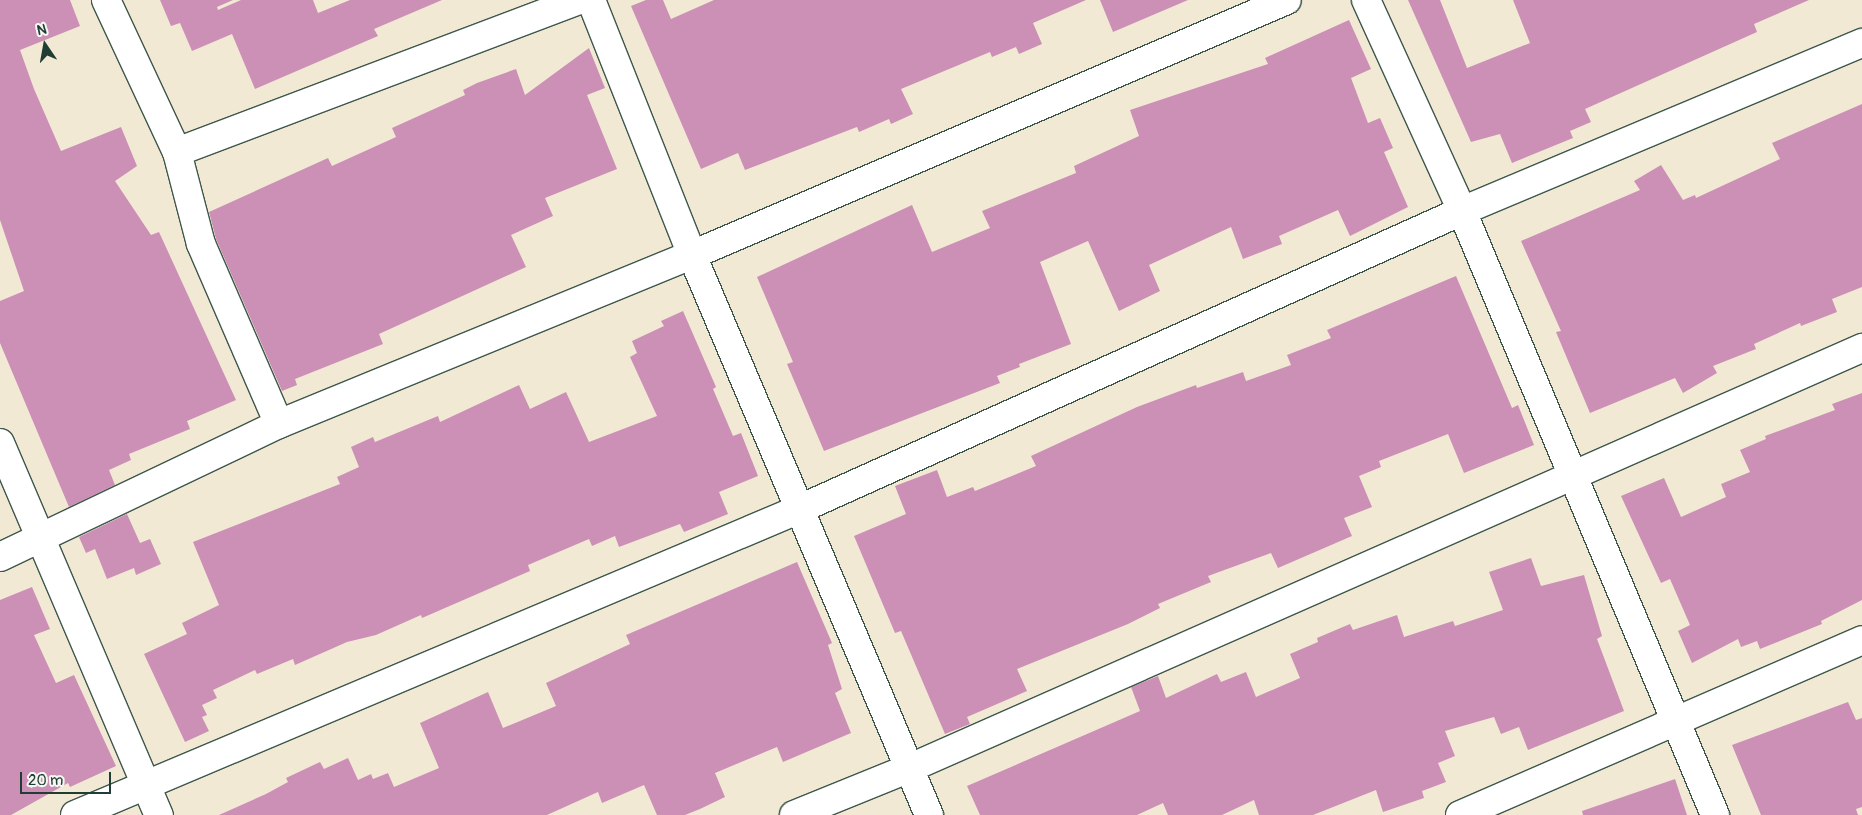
<!DOCTYPE html>
<style>
body{margin:0}
#map{position:relative;width:1862px;height:815px;overflow:hidden;background:#f1e9d4;font-family:Pangolin,sans-serif}
div>[style]{position:absolute}
[style*='--x']{left:calc(var(--x)*1px);top:calc(var(--y)*1px);width:calc(var(--w)*1px);rotate:calc(var(--a)*1deg)}
.building>*{inset:0;background:#cc90b7}
.roads{filter:drop-shadow(1px 0 #3e574c) drop-shadow(-1px 0 #3e574c) drop-shadow(0 1px #3e574c) drop-shadow(0 -1px #3e574c)}
.minor>*{height:28px;margin:-14px;padding:0 14px;transform-origin:14px;border-radius:14px;background:#fff}
span{translate:-50% -50%;white-space:nowrap;text-align:center;line-height:1.15;-webkit-text-stroke:4px #f6f6f2;paint-order:stroke}
.north{position:absolute;left:20px;top:20px;width:50px;height:50px;-webkit-text-stroke:4px #f6f6f2;paint-order:stroke;rotate:348deg;font-size:14px;font-weight:700;line-height:20px;text-align:center;color:#1f3d34}
.north::after{content:'';display:block;margin:auto;width:18px;height:22px;background:#1f3d34;clip-path:polygon(50% 0,100% 100%,50% 72%,0 100%)}
.scale{position:absolute;left:20px;top:772px;width:91px;height:22px;box-sizing:border-box;border:2px solid #1f3d34;border-top:0;padding-left:6px;font-size:15px;line-height:18px;white-space:nowrap;color:#1f3d34;-webkit-text-stroke:4px #f6f6f2;paint-order:stroke}
</style>
<div id="map">
<div class="building">
<div style="clip-path:polygon(0 0,70px 0,80px 26px,20px 50px,34px 89px,61px 151px,121px 127px,137px 166px,115px 181px,151px 235px,159px 232px,236px 400px,187px 421px,190px 429px,129px 454px,131px 460px,109px 470px,115px 485px,69px 507px,0 343px,0 301px,24px 291px,0 220px)"></div>
<div style="clip-path:polygon(160px 0,233px 0,217px 7px,218px 10px,241px 0,313px 0,318px 13px,350px 0,442px 0,374px 29px,378px 36px,255px 89px,232px 34px,192px 51px,180px 23px,171px 26px)"></div>
<div style="clip-path:polygon(646px 0,663px 0,671px 19px,714px 0,1086px 0,1033px 23px,1042px 44px,1019px 54px,1016px 47px,992px 57px,990px 52px,901px 89px,913px 114px,891px 124px,889px 119px,859px 132px,857px 127px,745px 170px,738px 153px,701px 169px,631px 6px)"></div>
<div style="clip-path:polygon(1100px 0,1188px 0,1113px 32px)"></div>
<div style="clip-path:polygon(1408px 0,1440px 0,1467px 68px,1530px 43px,1513px 0,1809px 0,1754px 24px,1757px 32px,1585px 109px,1591px 122px,1570px 131px,1573px 138px,1512px 163px,1500px 134px,1471px 142px)"></div>
<div style="clip-path:polygon(1349px 20px,1371px 69px,1351px 78px,1368px 123px,1380px 118px,1393px 148px,1384px 152px,1408px 207px,1350px 236px,1338px 210px,1279px 236px,1282px 244px,1243px 259px,1231px 227px,1149px 265px,1160px 291px,1119px 311px,1088px 241px,1040px 262px,1071px 344px,1019px 364px,1020px 367px,997px 376px,1000px 383px,824px 451px,787px 364px,793px 362px,757px 277px,912px 205px,932px 252px,990px 228px,982px 211px,1076px 173px,1074px 166px,1139px 136px,1130px 110px,1268px 64px,1265px 58px)"></div>
<div style="clip-path:polygon(589px 48px,605px 88px,587px 95px,617px 169px,545px 198px,553px 216px,511px 235px,526px 267px,379px 334px,383px 344px,295px 379px,297px 385px,282px 391px,216px 239px,209px 212px,328px 158px,332px 166px,396px 137px,392px 128px,465px 95px,463px 90px,477px 83px,516px 69px,525px 95px)"></div>
<div style="clip-path:polygon(1862px 104px,1862px 287px,1832px 299px,1837px 312px,1801px 326px,1800px 323px,1754px 344px,1756px 349px,1713px 366px,1717px 373px,1683px 393px,1675px 378px,1590px 413px,1556px 332px,1561px 331px,1521px 241px,1640px 190px,1634px 181px,1661px 165px,1683px 200px,1695px 195px,1696px 198px,1780px 159px,1772px 143px)"></div>
<div style="clip-path:polygon(1456px 276px,1512px 408px,1518px 405px,1534px 445px,1464px 473px,1448px 434px,1379px 461px,1381px 467px,1359px 476px,1372px 507px,1344px 518px,1352px 536px,1278px 568px,1271px 553px,1208px 576px,1211px 582px,1158px 604px,1160px 608px,1128px 624px,1017px 669px,1027px 691px,967px 717px,970px 724px,945px 734px,901px 631px,895px 633px,854px 536px,906px 514px,895px 486px,937px 470px,947px 497px,973px 487px,975px 491px,1036px 466px,1031px 456px,1137px 407px,1196px 385px,1197px 388px,1243px 372px,1246px 381px,1291px 365px,1287px 355px,1331px 338px,1327px 330px)"></div>
<div style="clip-path:polygon(683px 311px,716px 387px,713px 389px,733px 436px,741px 433px,758px 476px,719px 492px,728px 514px,684px 532px,680px 524px,619px 547px,615px 536px,592px 546px,589px 539px,528px 565px,530px 571px,422px 618px,421px 615px,376px 635px,347px 642px,295px 665px,293px 659px,257px 674px,255px 670px,213px 690px,217px 698px,202px 705px,207px 715px,202px 717px,209px 731px,185px 742px,144px 654px,187px 634px,182px 623px,219px 605px,193px 542px,340px 484px,337px 477px,359px 467px,351px 447px,373px 437px,375px 442px,438px 416px,440px 422px,519px 385px,530px 409px,566px 392px,589px 442px,657px 416px,630px 357px,637px 353px,632px 341px,664px 326px,661px 321px)"></div>
<div style="clip-path:polygon(1862px 393px,1862px 600px,1821px 621px,1822px 624px,1760px 649px,1757px 641px,1741px 647px,1738px 639px,1692px 663px,1678px 631px,1690px 625px,1670px 579px,1661px 583px,1621px 496px,1664px 478px,1681px 517px,1726px 497px,1721px 484px,1750px 472px,1740px 450px,1766px 439px,1765px 436px,1835px 410px,1832px 404px)"></div>
<div style="clip-path:polygon(127px 514px,140px 543px,150px 539px,161px 564px,136px 575px,134px 568px,107px 579px,95px 549px,86px 553px,79px 537px)"></div>
<div style="clip-path:polygon(1531px 558px,1541px 586px,1584px 575px,1602px 636px,1597px 639px,1624px 711px,1528px 750px,1519px 727px,1501px 734px,1494px 717px,1445px 731px,1455px 756px,1438px 763px,1446px 782px,1422px 791px,1424px 798px,1383px 812px,1376px 790px,1313px 815px,1259px 815px,1254px 800px,1222px 815px,1168px 815px,1163px 803px,1137px 815px,980px 815px,967px 786px,1140px 711px,1131px 687px,1158px 676px,1166px 698px,1217px 674px,1221px 682px,1246px 672px,1256px 697px,1300px 678px,1290px 654px,1318px 642px,1317px 638px,1350px 624px,1353px 630px,1397px 615px,1404px 637px,1453px 621px,1455px 626px,1503px 610px,1489px 572px)"></div>
<div style="clip-path:polygon(797px 562px,832px 643px,828px 645px,842px 689px,835px 693px,851px 733px,783px 762px,777px 747px,715px 773px,725px 797px,700px 809px,685px 815px,657px 815px,644px 785px,602px 803px,598px 792px,547px 815px,219px 815px,266px 794px,288px 782px,286px 778px,320px 762px,324px 769px,348px 758px,358px 780px,371px 774px,373px 779px,388px 773px,394px 787px,439px 768px,420px 723px,488px 692px,503px 728px,556px 706px,546px 683px,630px 644px,626px 635px)"></div>
<div style="clip-path:polygon(32px 587px,50px 629px,34px 635px,56px 683px,74px 675px,116px 766px,70px 787px,68px 783px,11px 815px,0 815px,0 600px)"></div>
<div style="clip-path:polygon(1848px 702px,1856px 720px,1862px 718px,1862px 807px,1856px 809px,1858px 815px,1761px 815px,1732px 745px)"></div>
<div style="clip-path:polygon(1675px 779px,1687px 815px,1583px 815px,1582px 811px)"></div>
</div>
<div class="roads">
<div class="minor">
<div style="--x:106;--y:0;--w:168;--a:65"></div>
<div style="--x:177;--y:152;--w:95;--a:75.4"></div>
<div style="--x:201;--y:244;--w:196;--a:66.6"></div>
<div style="--x:591;--y:0;--w:274;--a:68.4"></div>
<div style="--x:692;--y:255;--w:608;--a:67.06"></div>
<div style="--x:1366;--y:0;--w:232;--a:65.5"></div>
<div style="--x:1462;--y:211;--w:655;--a:67.27"></div>
<div style="--x:177;--y:152;--w:431;--a:-20.7"></div>
<div style="--x:0;--y:443;--w:405;--a:66.9"></div>
<div style="--x:0;--y:557;--w:309;--a:-25.5"></div>
<div style="--x:279;--y:424;--w:446;--a:-22.3"></div>
<div style="--x:692;--y:255;--w:647;--a:-23.2"></div>
<div style="--x:75;--y:815;--w:789;--a:-22.89"></div>
<div style="--x:802;--y:508;--w:724;--a:-24.23"></div>
<div style="--x:1462;--y:211;--w:434;--a:-22.8"></div>
<div style="--x:794;--y:815;--w:125;--a:-22.1"></div>
<div style="--x:910;--y:768;--w:1041;--a:-23.81"></div>
<div style="--x:1460;--y:815;--w:438;--a:-23.5"></div>
</div>
</div>
<div class="north">N</div>
<div class="scale">20 m</div>
</div>
